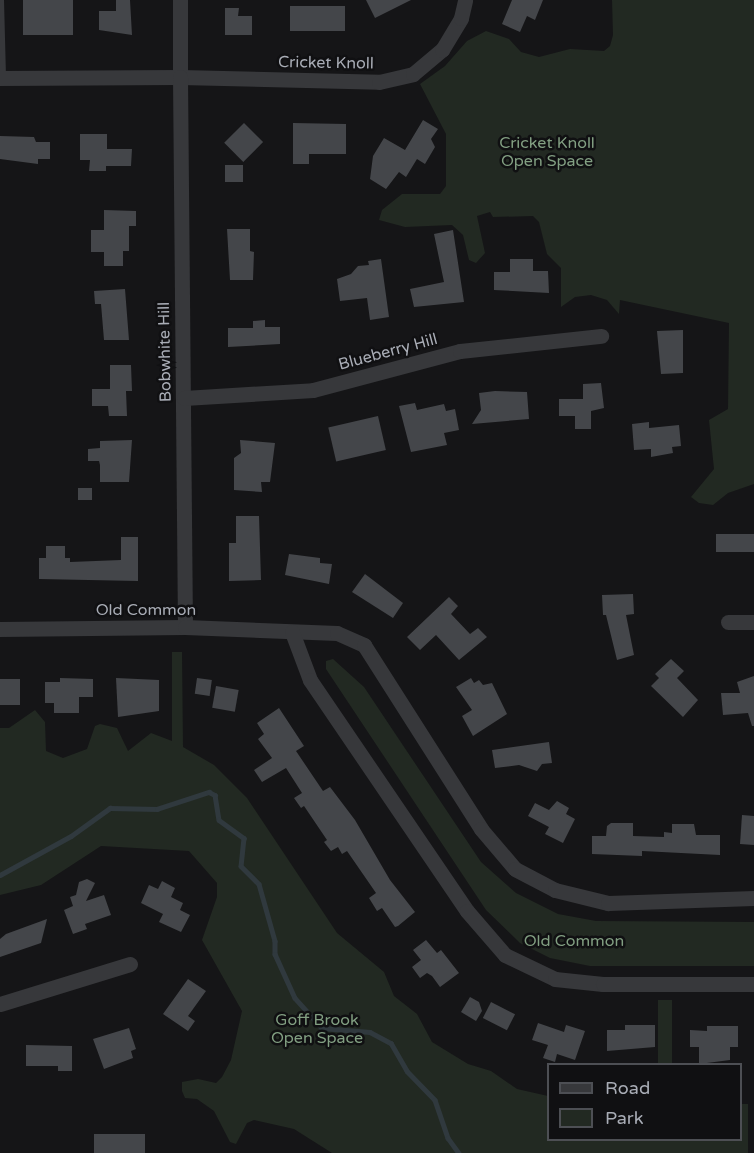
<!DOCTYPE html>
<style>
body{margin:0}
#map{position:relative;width:754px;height:1153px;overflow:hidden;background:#151517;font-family:"Varela Round",sans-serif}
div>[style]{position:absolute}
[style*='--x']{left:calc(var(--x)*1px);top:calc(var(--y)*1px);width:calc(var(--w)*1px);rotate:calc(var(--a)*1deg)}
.green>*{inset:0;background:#222922;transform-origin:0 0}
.stream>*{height:4.5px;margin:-2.25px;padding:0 2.25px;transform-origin:2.25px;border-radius:2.25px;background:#30393e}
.building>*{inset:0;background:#44464a;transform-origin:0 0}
.service>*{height:8px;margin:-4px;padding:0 4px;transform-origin:4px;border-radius:4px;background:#37383b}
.minor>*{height:15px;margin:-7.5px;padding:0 7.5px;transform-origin:7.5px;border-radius:7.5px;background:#37383b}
span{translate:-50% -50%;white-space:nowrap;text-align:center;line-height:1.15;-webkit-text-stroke:5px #101012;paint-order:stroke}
.street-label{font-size:16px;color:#a9adb6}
.park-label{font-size:16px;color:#829f82}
.legend{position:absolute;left:547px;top:1063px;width:195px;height:78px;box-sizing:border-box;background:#101012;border:2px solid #4d4f54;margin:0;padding:8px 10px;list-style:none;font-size:18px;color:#a9adb6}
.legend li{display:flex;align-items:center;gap:12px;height:30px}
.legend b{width:30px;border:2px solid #4d4f54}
</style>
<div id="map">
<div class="green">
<div style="clip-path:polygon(612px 0,754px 0,754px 484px,728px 493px,713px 505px,699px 503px,691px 497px,714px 469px,709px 420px,728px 409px,729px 323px,620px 300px,619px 314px,607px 300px,591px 295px,575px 297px,561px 307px,561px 268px,547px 254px,539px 222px,533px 216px,493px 217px,490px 212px,477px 216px,485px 253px,476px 263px,469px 260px,463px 235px,452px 225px,405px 227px,379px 220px,382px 210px,402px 194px,440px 194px,446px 186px,446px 134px,420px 84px,445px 66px,467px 41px,486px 31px,509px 39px,521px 52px,539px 57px,570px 49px,604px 51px,610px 46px,613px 35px)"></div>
<div style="clip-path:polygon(172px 652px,182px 652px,183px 747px,214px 765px,247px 798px,337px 933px,384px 972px,394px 996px,417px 1014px,432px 1042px,468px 1064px,491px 1071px,517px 1089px,548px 1096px,548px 1140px,740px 1140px,741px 1104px,748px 1104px,748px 1153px,332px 1153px,294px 1129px,254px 1120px,247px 1123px,236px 1144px,230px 1142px,214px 1111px,197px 1099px,185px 1098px,182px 1091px,182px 1082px,198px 1079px,216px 1083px,222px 1077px,231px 1060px,242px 1011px,202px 940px,217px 897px,217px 883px,189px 851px,101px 846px,41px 885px,0 895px,0 728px,9px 728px,35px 710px,45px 722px,46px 751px,63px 758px,87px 749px,95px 726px,100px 724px,117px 728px,128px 751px,151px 733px,172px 741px)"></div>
<div style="clip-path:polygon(333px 659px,364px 687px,481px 862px,516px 893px,558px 914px,596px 921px,754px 922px,754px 966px,590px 966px,550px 958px,520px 943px,486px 910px,326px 669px,326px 661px)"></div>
<div style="left:658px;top:1000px;width:14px;height:64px"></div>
</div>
<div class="stream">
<div style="--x:0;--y:875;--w:81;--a:-28.8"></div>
<div style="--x:71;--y:836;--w:48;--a:-35.7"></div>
<div style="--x:110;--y:808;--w:47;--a:1.2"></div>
<div style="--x:157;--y:809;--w:55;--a:-18.1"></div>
<div style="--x:209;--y:792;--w:7;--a:27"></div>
<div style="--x:215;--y:795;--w:25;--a:81"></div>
<div style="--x:219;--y:820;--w:31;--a:36"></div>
<div style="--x:244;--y:838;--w:28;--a:96"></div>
<div style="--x:241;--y:866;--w:25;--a:45"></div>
<div style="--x:259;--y:884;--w:59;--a:74.3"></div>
<div style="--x:275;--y:941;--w:13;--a:90"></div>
<div style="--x:275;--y:954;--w:48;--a:65.6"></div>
<div style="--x:295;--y:998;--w:40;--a:48"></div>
<div style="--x:322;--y:1028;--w:48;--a:4.8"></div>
<div style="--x:370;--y:1032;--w:24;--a:28"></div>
<div style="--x:391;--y:1043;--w:32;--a:60"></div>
<div style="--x:407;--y:1071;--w:40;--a:46"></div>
<div style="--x:435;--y:1100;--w:40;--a:71.1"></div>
<div style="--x:448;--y:1138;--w:19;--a:54"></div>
</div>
<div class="building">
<div style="left:23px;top:0;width:50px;height:35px"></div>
<div style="clip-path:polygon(116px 0,130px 0,132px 35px,99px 30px,99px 11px,116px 11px)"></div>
<div style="clip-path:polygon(366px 0,411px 0,375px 18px)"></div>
<div style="clip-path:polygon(512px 0,543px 0,535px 20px,527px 16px,520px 32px,502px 24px)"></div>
<div style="left:345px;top:6px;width:25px;height:55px;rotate:90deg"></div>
<div style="clip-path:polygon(225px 8px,239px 8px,238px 16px,252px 16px,252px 35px,225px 35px)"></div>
<div style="clip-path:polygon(423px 120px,438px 129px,431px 139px,435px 147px,425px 164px,417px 159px,406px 177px,399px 172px,386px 189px,370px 179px,373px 156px,384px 138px,405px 150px)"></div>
<div style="left:244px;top:123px;width:27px;height:28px;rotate:45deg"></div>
<div style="clip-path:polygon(293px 123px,346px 124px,346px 154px,309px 154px,309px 164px,293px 164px)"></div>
<div style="clip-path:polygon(80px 134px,107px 134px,107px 149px,132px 149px,131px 166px,106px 166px,106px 171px,89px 171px,90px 160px,80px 160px)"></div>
<div style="clip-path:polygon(0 136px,34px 137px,36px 142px,50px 142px,50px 159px,38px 159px,38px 164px,0 159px)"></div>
<div style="left:225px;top:165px;width:18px;height:17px"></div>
<div style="clip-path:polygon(104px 210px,136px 211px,136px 226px,129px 226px,129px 251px,123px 251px,123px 266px,104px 266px,104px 252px,91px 252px,91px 230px,104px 230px)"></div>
<div style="clip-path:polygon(227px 229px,250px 229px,250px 251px,254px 252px,253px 280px,230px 280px)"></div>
<div style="clip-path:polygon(453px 230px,464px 302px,414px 307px,410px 289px,444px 282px,434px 234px)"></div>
<div style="clip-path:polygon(381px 259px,389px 317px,370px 320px,367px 298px,340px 301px,337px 279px,351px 274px,358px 266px,369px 265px,368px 261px)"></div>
<div style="clip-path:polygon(510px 259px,533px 259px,533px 271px,548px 271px,549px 293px,494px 290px,494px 272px,510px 272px)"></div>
<div style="clip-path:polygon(125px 289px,129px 340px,104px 340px,101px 304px,95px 304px,94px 291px)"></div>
<div style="clip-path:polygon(265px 320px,265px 327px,280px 327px,280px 344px,228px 347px,228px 328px,253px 328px,253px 321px)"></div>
<div style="clip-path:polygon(683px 330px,683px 373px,661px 374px,657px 331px)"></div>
<div style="clip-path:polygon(110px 365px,131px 365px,132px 391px,126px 391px,127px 416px,109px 416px,108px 406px,92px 406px,92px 389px,110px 389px)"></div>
<div style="clip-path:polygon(601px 383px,604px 408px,591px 411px,591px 429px,575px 429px,575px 416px,559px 416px,559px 399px,583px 399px,583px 384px)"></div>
<div style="clip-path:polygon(495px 391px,527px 392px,529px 419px,472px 424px,481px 410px,479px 393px)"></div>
<div style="clip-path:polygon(415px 403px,417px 410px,444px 404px,446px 411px,455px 409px,459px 430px,444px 433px,447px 445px,411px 452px,399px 406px)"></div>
<div style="left:378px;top:416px;width:35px;height:51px;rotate:77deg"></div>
<div style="clip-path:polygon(649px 422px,649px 428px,679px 425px,681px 446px,672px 447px,673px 453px,651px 457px,651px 449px,634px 450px,632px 424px)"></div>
<div style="clip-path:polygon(132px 440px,129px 482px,100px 482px,100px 465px,99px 461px,88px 461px,88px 449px,100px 448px,100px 441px)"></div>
<div style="clip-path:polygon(240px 440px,275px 443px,270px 482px,261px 482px,262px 492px,234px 490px,234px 458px,241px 453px)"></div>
<div style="left:92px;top:488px;width:12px;height:14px;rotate:90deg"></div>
<div style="clip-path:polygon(236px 516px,259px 516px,261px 580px,229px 581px,229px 543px,236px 543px)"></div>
<div style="left:716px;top:534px;width:38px;height:18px"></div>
<div style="clip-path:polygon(121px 537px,138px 537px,138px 581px,39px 579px,39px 558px,46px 558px,46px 546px,65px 546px,65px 558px,70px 558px,70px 562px,121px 560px)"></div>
<div style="clip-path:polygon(289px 554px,320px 558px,320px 563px,332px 564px,329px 584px,285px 575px)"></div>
<div style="clip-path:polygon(365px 574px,403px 603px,393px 618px,352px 592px)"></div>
<div style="clip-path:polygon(633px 594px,634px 614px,626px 615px,634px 655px,617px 660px,606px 615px,603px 615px,602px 595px)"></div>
<div style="clip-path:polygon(449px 597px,458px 606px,451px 614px,470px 634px,478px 628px,487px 637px,459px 660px,436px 635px,420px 650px,407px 637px)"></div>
<div style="clip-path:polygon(671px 659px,684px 671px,677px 678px,698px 700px,683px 717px,651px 686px,659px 678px,655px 674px)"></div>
<div style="clip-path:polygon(754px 676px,754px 726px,752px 726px,748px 713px,723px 715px,721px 693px,740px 693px,737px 682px)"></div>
<div style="clip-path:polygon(60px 678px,93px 679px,93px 697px,79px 697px,79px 713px,54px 713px,54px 703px,45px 703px,45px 682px,60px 682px)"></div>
<div style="clip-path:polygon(116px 678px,159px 680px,159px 711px,118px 717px)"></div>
<div style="left:197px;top:678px;width:15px;height:16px;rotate:8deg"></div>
<div style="clip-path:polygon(471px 678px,474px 683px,479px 680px,483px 685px,492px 683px,507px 714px,473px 736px,462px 716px,472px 710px,456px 687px)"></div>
<div style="left:0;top:679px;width:20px;height:26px"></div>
<div style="left:216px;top:686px;width:23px;height:22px;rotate:10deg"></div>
<div style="clip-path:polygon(279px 708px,304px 746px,296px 751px,323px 791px,330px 787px,355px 820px,390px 880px,415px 912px,398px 926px,395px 927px,382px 908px,377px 911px,369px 898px,376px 893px,347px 851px,342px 854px,338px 847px,331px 851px,324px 842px,327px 840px,304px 806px,301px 808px,294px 798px,302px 793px,286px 768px,262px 782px,254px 770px,272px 758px,258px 739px,264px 734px,257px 723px)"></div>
<div style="clip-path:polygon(549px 742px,552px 763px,542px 764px,537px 771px,519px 765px,495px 768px,492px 750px)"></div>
<div style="clip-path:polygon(557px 801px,569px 808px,566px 814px,575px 819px,563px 843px,545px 834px,549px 827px,528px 816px,535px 803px,549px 810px)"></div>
<div style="clip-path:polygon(742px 815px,754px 816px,754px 845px,740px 844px)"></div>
<div style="clip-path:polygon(611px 823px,633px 823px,633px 836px,664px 837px,664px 832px,672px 833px,672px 824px,694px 824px,696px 835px,720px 835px,720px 855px,642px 851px,642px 856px,592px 854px,592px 836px,606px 836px,607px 826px)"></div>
<div style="clip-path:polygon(87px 879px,95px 883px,86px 901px,104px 895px,111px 915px,85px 924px,87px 929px,73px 934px,64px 910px,73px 906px,70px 897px,76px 895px,79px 882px)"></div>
<div style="clip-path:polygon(162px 881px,175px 888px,171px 897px,183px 903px,180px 910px,190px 915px,181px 932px,159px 922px,163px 914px,141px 903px,149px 885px,158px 889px)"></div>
<div style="clip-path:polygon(47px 919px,41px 943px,0 957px,0 939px,6px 934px)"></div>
<div style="clip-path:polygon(426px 940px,437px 953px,441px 950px,459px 973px,440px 987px,432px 976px,427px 973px,420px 978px,412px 967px,421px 960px,413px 950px)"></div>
<div style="clip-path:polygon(188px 979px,206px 991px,188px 1016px,195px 1021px,188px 1031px,163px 1014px)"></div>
<div style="clip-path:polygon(470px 997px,479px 1002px,482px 1011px,476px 1021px,461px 1012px)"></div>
<div style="left:491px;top:1002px;width:27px;height:18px;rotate:27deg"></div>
<div style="clip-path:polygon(538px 1023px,564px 1032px,566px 1025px,585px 1031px,575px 1060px,557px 1054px,555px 1062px,543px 1058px,548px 1045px,532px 1040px)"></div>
<div style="clip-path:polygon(625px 1025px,655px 1025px,655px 1047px,607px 1051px,607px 1030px,625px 1030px)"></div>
<div style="clip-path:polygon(707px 1026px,738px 1026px,738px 1047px,730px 1047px,730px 1060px,699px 1064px,699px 1047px,690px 1047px,690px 1030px,707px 1031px)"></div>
<div style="clip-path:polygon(129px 1028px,136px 1049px,131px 1051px,133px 1058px,104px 1069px,93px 1039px)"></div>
<div style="clip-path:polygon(26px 1045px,72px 1046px,72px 1071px,58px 1071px,58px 1066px,26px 1066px)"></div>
<div style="left:94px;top:1134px;width:51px;height:19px"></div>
</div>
<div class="service">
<div style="--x:0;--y:0;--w:78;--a:88.5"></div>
</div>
<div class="minor">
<div style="--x:180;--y:0;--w:77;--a:90"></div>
<div style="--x:180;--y:77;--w:199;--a:1.4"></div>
<div style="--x:379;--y:82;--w:35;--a:-13"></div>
<div style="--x:413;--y:74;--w:38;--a:-40"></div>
<div style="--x:442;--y:50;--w:37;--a:-59"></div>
<div style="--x:461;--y:18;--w:18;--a:-77"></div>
<div style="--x:0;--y:78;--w:180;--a:-0.3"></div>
<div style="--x:180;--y:77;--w:550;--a:89.48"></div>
<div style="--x:184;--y:398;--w:129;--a:-3.5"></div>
<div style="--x:313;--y:390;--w:152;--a:-14.9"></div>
<div style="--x:460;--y:351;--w:142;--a:-6.1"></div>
<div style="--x:728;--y:622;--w:26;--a:0"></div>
<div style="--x:0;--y:629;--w:185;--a:-0.6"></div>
<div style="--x:185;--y:627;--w:152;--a:2.3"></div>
<div style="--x:337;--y:633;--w:30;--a:24"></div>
<div style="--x:364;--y:645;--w:218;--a:57.5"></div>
<div style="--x:481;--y:829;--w:52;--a:49.6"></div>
<div style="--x:515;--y:869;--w:45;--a:27.7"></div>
<div style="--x:555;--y:890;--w:55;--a:13.8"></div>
<div style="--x:608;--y:903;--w:146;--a:-2"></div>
<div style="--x:292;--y:632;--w:51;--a:69.4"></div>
<div style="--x:310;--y:680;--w:279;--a:55.8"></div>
<div style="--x:467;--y:911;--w:58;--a:49.2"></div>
<div style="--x:505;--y:955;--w:55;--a:25.6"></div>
<div style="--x:555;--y:979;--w:48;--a:5.9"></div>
<div style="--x:603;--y:984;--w:151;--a:0"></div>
<div style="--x:0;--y:1004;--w:136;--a:-17.1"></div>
</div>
<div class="street-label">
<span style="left:326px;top:63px;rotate:1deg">Cricket Knoll</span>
<span style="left:165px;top:352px;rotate:-91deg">Bobwhite Hill</span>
<span style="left:388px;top:352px;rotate:-15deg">Blueberry Hill</span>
<span style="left:146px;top:610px">Old Common</span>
</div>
<div class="park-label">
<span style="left:547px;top:152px">Cricket Knoll<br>Open Space</span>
<span style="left:574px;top:941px">Old Common</span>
<span style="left:317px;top:1029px">Goff Brook<br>Open Space</span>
</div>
<ul class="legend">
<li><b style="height:8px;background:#37383b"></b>Road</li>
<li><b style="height:16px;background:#222922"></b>Park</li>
</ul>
</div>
